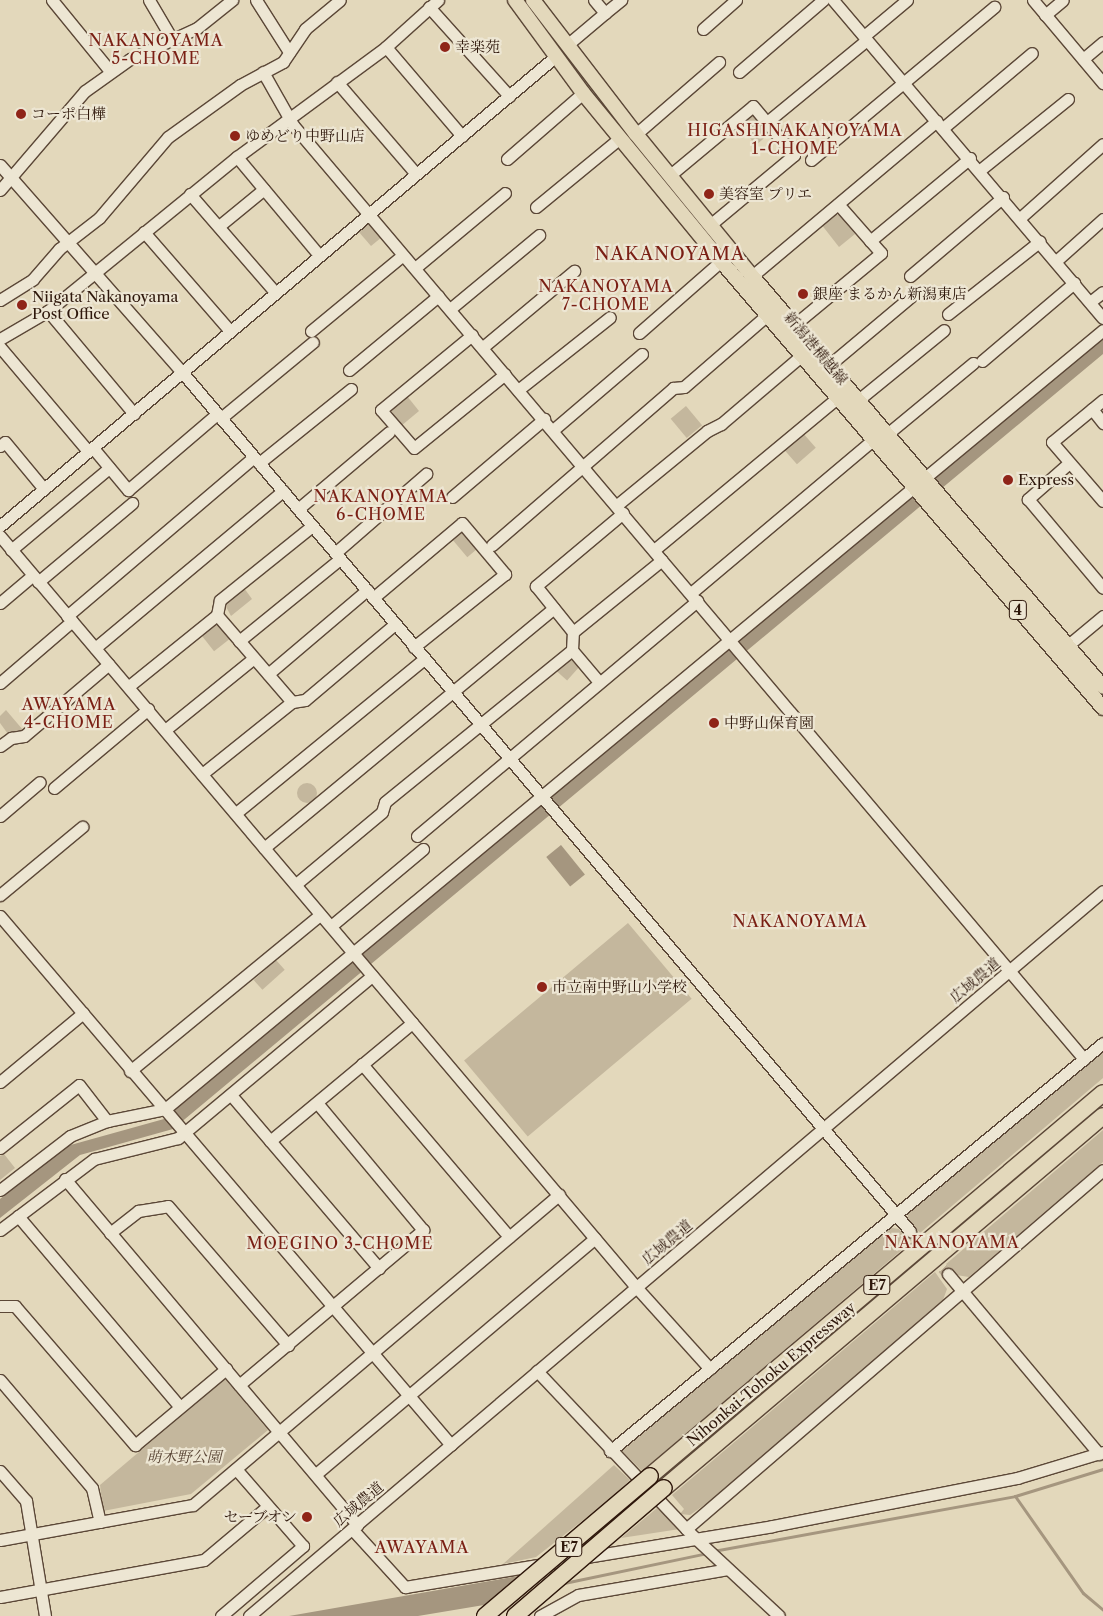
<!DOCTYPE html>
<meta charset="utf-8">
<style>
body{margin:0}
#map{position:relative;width:1103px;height:1616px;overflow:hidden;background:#e3d8bb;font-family:"Libre Caslon Text","Noto Serif JP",serif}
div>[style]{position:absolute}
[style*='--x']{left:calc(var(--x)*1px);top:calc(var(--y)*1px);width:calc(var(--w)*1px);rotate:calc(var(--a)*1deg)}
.green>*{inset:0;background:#c4b79d;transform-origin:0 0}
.round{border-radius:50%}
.water>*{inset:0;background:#a5967f;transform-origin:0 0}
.stream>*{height:3px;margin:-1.5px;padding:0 1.5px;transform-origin:1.5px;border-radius:1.5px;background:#a5967f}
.minor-tunnel>*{height:11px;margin-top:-5.5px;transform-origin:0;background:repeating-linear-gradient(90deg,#bfb198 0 11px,transparent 0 16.5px)}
.roads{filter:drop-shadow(1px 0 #5b4737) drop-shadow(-1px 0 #5b4737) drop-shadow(0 1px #5b4737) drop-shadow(0 -1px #5b4737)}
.minor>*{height:11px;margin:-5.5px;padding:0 5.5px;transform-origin:5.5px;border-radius:5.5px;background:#ede6d3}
.major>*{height:14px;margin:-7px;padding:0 7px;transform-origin:7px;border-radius:7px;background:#e3d8bb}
.highway>*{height:16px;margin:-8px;padding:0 8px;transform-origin:8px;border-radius:8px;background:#e3d8bb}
.bridges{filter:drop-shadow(1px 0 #2e170b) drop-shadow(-1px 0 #2e170b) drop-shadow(0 1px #2e170b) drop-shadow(0 -1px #2e170b)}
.highway-bridge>*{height:16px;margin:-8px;padding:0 8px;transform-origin:8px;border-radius:8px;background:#e3d8bb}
.dots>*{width:14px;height:14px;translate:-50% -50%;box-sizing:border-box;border:2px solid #ede6d3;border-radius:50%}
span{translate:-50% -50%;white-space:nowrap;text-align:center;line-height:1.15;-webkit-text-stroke:4.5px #ede6d3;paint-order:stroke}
.shield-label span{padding:1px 4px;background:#ede6d3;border:1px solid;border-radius:4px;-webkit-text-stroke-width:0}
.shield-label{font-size:14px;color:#2e170b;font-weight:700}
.poi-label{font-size:15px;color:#2e170b}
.left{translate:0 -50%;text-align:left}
.right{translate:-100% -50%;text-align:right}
.street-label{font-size:15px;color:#2e170b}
.park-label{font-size:15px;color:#5b4737;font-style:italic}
.neighbourhood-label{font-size:16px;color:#7a1f14;letter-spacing:1px}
.quarter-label{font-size:18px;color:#7a1f14;letter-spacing:1px}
</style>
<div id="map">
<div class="green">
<div style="clip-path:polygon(749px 115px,754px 115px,770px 133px,756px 145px,738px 124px)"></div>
<div style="clip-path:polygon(833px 215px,840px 215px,855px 234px,839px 247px,821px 224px)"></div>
<div style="clip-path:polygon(367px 223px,382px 237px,371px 246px,358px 231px)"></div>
<div style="clip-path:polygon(407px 396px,419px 411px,401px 426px,391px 410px)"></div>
<div style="left:686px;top:406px;width:25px;height:20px;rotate:50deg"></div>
<div style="left:802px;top:432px;width:21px;height:25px;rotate:49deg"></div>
<div style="left:464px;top:530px;width:23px;height:15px;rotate:50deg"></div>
<div style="clip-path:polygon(244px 588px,252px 599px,231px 616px,224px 603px)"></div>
<div style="left:218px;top:619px;width:23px;height:23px;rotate:52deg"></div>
<div style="left:568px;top:657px;width:15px;height:18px;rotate:42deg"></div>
<div style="clip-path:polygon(6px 710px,23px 730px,8px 734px,0 723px,0 716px)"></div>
<div class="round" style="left:297px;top:783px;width:20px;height:20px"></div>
<div style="left:628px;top:923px;width:99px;height:214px;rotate:50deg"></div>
<div style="left:276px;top:960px;width:13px;height:30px;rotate:48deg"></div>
<div style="clip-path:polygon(1103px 1049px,1103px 1078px,920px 1233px,908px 1220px,908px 1211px)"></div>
<div style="clip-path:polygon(1103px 1130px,1103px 1162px,969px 1277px,956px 1275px,946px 1264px)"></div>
<div style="clip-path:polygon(4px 1154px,15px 1168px,0 1180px,0 1156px)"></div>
<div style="clip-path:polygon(888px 1227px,899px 1229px,910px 1243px,642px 1471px,622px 1451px)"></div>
<div style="clip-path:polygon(935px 1272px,947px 1289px,943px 1300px,714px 1498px,690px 1515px,680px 1514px,684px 1509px,672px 1495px)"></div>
<div style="clip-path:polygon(225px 1379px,268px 1430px,191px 1494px,103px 1511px,100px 1485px)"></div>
<div style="clip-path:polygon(614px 1465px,630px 1480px,609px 1500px,536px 1557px,503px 1564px)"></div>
<div style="clip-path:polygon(657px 1508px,680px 1529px,621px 1538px)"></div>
</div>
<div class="water">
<div style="clip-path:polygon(1103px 337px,1103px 354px,173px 1129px,80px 1155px,0 1218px,0 1199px,67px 1146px,164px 1119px)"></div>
<div style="left:561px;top:845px;width:38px;height:19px;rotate:51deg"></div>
<div style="clip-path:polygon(518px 1576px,484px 1605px,418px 1616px,289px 1616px)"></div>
</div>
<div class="stream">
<div style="--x:1015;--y:1496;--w:118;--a:55"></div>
<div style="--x:1083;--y:1593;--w:26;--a:40"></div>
<div style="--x:713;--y:1551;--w:307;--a:-10.3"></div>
<div style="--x:1015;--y:1496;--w:92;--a:-17.1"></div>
<div style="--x:564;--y:1583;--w:146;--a:-11.8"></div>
</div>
<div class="minor-tunnel">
<div style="--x:910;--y:1231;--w:57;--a:48.5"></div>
</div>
<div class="roads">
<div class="minor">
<div style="--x:52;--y:0;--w:92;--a:50.8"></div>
<div style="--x:149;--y:0;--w:45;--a:59.5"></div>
<div style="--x:256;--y:0;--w:62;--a:57.6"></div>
<div style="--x:833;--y:0;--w:417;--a:49.7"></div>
<div style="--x:1033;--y:0;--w:109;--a:49.9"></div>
<div style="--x:429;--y:7;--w:120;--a:48"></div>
<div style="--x:605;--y:13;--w:21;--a:-39"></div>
<div style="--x:1045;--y:15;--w:23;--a:-40"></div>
<div style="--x:703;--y:29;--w:44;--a:-41.3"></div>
<div style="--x:864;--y:36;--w:56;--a:-39.9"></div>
<div style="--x:567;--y:45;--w:50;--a:-40.1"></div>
<div style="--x:605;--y:13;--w:17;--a:-130"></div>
<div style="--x:386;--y:47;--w:117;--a:49.5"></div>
<div style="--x:1083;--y:59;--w:26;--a:-40"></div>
<div style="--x:263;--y:72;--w:61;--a:60.5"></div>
<div style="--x:293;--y:125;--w:1224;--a:49.74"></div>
<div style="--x:739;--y:72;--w:111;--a:-40.6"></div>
<div style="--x:337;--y:82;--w:121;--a:49.3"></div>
<div style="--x:767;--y:122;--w:129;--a:-39.4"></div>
<div style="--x:943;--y:128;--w:116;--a:-40.1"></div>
<div style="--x:636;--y:134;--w:110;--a:-40.9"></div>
<div style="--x:237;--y:157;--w:128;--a:50.1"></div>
<div style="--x:507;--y:159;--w:101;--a:-41"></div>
<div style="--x:811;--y:160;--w:239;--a:-39.9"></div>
<div style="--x:0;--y:165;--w:276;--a:48.7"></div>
<div style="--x:182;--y:372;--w:1126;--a:49.72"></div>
<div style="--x:980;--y:170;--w:113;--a:-38.9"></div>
<div style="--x:669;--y:176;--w:109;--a:-39.8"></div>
<div style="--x:753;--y:106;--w:64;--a:50.1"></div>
<div style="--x:794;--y:155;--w:109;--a:140.2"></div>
<div style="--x:0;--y:190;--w:130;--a:-49.4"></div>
<div style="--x:85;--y:91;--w:55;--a:-35.4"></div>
<div style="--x:130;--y:59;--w:74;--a:-24.8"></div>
<div style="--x:197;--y:28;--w:45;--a:-38.7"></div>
<div style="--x:190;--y:194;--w:130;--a:49.1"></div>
<div style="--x:536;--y:207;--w:109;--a:-39.4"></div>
<div style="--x:1020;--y:218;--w:111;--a:-41.7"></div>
<div style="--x:219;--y:226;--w:58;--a:-39.4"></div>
<div style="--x:144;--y:232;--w:131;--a:49"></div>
<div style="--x:870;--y:241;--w:130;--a:-39.7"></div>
<div style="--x:1056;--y:261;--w:63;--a:-41.8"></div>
<div style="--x:415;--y:268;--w:117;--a:-39.8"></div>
<div style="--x:752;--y:276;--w:241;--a:-40"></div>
<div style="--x:910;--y:276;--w:122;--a:-40.3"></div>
<div style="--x:0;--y:300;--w:39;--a:-32"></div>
<div style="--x:33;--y:279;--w:40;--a:-49"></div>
<div style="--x:59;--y:249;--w:51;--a:-37.8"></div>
<div style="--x:99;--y:218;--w:106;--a:-49.6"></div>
<div style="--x:168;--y:137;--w:89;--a:-35.8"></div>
<div style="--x:240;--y:85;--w:49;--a:-28.1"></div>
<div style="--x:283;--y:62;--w:40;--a:-56"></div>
<div style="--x:305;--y:29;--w:45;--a:-39.6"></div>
<div style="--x:1090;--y:302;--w:16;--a:-38"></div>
<div style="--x:450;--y:309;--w:116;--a:-39.7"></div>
<div style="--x:48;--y:311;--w:134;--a:50.1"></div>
<div style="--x:948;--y:314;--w:117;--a:-38.4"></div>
<div style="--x:794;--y:325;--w:113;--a:-39.6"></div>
<div style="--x:881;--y:253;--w:65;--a:-131.3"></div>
<div style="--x:311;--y:331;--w:119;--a:-39.6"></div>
<div style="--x:639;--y:333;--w:109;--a:-41.3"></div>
<div style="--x:472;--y:335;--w:118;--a:140.5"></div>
<div style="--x:381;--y:410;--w:50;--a:49"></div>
<div style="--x:414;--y:448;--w:117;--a:-39.1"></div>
<div style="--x:0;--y:339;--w:56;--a:-30.3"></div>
<div style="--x:48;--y:311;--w:244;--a:-39.2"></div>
<div style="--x:237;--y:157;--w:185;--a:-36.4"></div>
<div style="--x:386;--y:47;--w:70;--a:-42.1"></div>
<div style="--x:0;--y:347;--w:136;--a:49.8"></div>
<div style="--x:483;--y:347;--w:119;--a:-39.9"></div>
<div style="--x:982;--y:361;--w:121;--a:-40.3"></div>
<div style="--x:828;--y:366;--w:114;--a:-40"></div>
<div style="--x:349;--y:370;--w:116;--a:-39.7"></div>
<div style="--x:518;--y:390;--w:117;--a:-38.4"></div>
<div style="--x:1103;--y:400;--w:66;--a:140.5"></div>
<div style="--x:1052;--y:442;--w:78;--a:49.2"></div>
<div style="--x:857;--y:401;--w:112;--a:-39.2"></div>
<div style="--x:1092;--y:409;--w:18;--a:52"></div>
<div style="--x:221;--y:418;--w:119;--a:-39.6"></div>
<div style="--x:553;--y:430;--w:117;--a:-40.5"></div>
<div style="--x:886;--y:435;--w:113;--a:-39.6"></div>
<div style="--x:0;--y:446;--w:6;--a:-39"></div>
<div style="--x:5;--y:442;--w:61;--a:50.3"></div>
<div style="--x:93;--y:448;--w:55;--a:50.2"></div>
<div style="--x:128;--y:490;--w:117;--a:-40.5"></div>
<div style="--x:259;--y:463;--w:118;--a:-38.8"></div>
<div style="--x:1069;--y:463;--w:55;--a:138.7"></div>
<div style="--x:1028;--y:499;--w:116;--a:49.9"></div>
<div style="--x:452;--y:497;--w:121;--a:-40.3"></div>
<div style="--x:617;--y:505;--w:117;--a:-39.4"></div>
<div style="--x:707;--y:431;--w:16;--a:-27"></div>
<div style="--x:721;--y:424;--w:106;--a:-40.4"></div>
<div style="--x:298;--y:509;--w:119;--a:-40.2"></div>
<div style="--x:623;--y:513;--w:114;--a:140"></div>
<div style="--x:536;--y:586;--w:59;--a:51.2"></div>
<div style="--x:573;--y:632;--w:114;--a:-39"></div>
<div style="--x:0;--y:526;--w:728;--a:-40.21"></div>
<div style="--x:0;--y:536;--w:984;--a:49.74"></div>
<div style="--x:636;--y:1287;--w:110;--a:47.9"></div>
<div style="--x:492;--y:545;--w:240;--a:-40.9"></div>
<div style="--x:673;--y:388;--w:11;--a:-5"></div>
<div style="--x:684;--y:387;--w:110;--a:-40.9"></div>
<div style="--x:11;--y:550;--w:128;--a:-39.9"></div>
<div style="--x:654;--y:550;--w:238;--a:-39.7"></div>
<div style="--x:335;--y:553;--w:121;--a:-41"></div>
<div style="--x:38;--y:582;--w:123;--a:-40"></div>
<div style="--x:691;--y:593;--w:238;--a:-40.1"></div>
<div style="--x:373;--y:598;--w:116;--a:-40.1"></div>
<div style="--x:462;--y:523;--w:67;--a:49.9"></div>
<div style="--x:505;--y:574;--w:117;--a:141.3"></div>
<div style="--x:0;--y:603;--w:43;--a:-40.3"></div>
<div style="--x:217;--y:615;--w:115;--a:49.2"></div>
<div style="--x:67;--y:616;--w:245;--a:-40.4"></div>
<div style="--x:239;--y:641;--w:130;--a:-39.1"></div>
<div style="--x:1067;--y:646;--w:47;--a:-39.8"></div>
<div style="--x:95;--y:648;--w:245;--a:-39.9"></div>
<div style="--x:572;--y:650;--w:42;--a:49.8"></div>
<div style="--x:268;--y:674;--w:130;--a:-40.3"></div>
<div style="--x:0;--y:683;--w:95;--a:-40.7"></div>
<div style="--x:129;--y:686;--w:113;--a:-38.9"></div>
<div style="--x:217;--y:615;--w:15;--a:-79"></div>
<div style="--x:220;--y:600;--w:118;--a:-38.8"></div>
<div style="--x:165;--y:730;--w:114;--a:-39"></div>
<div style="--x:0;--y:746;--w:14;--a:-36"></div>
<div style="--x:11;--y:738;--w:13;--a:-9"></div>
<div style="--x:24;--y:736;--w:111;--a:-40.3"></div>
<div style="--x:202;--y:774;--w:115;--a:-38.7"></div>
<div style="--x:292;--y:702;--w:13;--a:-9"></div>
<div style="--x:305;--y:700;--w:118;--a:-40.2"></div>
<div style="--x:54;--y:788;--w:123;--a:-40"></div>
<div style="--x:236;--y:813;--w:243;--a:-39.3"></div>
<div style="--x:0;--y:816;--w:52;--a:-40.4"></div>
<div style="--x:417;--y:836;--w:366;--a:-40"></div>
<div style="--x:264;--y:848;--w:376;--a:-39.6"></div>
<div style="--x:296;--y:884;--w:112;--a:-39.9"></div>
<div style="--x:382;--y:812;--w:10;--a:-73"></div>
<div style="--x:385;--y:802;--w:241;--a:-39.1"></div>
<div style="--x:572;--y:650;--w:18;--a:-87"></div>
<div style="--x:0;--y:895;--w:107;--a:-39.7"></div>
<div style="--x:0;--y:916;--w:695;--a:49.55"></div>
<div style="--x:331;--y:926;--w:120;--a:-39.9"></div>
<div style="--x:362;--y:1064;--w:227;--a:49.6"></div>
<div style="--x:130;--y:1071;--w:246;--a:-39.4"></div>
<div style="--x:0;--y:1082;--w:108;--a:-39.7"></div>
<div style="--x:231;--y:1095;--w:228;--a:49.5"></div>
<div style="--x:270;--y:1141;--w:185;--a:-39.7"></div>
<div style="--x:0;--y:1148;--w:101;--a:-38.6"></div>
<div style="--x:79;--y:1085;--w:46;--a:52.1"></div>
<div style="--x:65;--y:1179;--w:453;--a:49.8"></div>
<div style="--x:0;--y:1190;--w:88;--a:-37.6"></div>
<div style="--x:70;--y:1136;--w:40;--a:-22"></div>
<div style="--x:107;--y:1121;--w:59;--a:-11.7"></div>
<div style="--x:165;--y:1109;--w:1219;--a:-39.71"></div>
<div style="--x:18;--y:1216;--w:250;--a:49.7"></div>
<div style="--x:0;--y:1230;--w:118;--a:-37.1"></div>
<div style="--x:94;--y:1159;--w:87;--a:-14"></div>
<div style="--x:178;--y:1138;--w:253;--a:-39.9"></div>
<div style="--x:110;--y:1233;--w:36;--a:-38"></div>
<div style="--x:138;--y:1211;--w:30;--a:-9"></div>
<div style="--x:168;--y:1206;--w:184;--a:49.2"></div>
<div style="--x:948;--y:1274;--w:235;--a:50"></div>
<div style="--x:0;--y:1306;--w:15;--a:0"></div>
<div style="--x:15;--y:1306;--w:184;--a:49.2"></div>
<div style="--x:135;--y:1445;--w:119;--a:-39.9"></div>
<div style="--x:537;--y:1371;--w:227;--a:46.6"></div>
<div style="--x:693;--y:1536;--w:117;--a:42.9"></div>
<div style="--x:0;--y:1380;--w:142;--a:49.6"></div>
<div style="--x:92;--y:1488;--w:35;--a:77"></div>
<div style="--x:239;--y:1385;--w:241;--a:-40.1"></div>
<div style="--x:423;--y:1230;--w:165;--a:-129.8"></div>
<div style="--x:610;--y:1451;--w:640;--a:-39.61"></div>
<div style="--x:0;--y:1471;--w:40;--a:49"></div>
<div style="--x:26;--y:1501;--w:117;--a:80.6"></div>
<div style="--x:316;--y:1474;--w:365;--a:-40.2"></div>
<div style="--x:352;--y:1529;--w:79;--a:47.6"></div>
<div style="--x:405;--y:1587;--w:372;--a:-9.4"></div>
<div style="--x:772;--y:1526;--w:250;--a:-11.1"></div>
<div style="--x:1017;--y:1478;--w:90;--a:-16.8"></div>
<div style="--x:686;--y:1529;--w:550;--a:-40.73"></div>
<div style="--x:0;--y:1540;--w:196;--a:-10.3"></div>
<div style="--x:193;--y:1505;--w:480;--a:-40.3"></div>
<div style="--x:0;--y:1597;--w:207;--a:-10.3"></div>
<div style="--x:204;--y:1560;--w:82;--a:-40.1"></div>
<div style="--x:221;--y:1616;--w:108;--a:-40.5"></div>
<div style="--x:303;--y:1546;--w:102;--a:-131"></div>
<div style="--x:249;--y:1616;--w:1120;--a:-40.33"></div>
<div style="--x:540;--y:1616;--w:43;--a:-28.9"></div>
<div style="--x:578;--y:1595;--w:152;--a:-9.8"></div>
</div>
<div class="major">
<div style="--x:515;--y:0;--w:115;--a:53.8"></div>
<div style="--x:583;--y:93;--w:217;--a:50.6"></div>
<div style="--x:721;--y:261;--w:588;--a:49.48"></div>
<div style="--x:533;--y:0;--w:169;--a:52.5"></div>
<div style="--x:636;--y:134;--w:183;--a:50.8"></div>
<div style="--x:752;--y:276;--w:540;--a:49.5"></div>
</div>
<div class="highway">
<div style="--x:650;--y:1476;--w:593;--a:-40.21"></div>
<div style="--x:664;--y:1488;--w:575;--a:-40.28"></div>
</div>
</div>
<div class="bridges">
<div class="highway-bridge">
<div style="--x:485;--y:1616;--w:216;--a:-40.3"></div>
<div style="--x:515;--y:1616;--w:196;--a:-40.7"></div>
</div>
</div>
<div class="dots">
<div style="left:445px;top:47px;background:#8f2418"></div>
<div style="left:21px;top:114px;background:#8f2418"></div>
<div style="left:235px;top:136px;background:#8f2418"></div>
<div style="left:709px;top:194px;background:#8f2418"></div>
<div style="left:803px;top:294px;background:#8f2418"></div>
<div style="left:22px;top:305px;background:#8f2418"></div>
<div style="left:1008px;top:480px;background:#8f2418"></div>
<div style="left:714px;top:723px;background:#8f2418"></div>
<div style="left:542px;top:987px;background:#8f2418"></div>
<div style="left:307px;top:1517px;background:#8f2418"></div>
</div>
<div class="shield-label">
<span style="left:1018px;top:610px">4</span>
<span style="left:877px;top:1285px">E7</span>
<span style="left:569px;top:1547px">E7</span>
</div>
<div class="poi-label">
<span class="left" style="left:455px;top:47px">幸楽苑</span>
<span class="left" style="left:31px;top:114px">コーポ白樺</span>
<span class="left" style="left:245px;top:136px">ゆめどり中野山店</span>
<span class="left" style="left:719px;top:194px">美容室 プリエ</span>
<span class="left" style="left:813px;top:294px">銀座 まるかん新潟東店</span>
<span class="left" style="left:32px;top:305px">Niigata Nakanoyama<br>Post Office</span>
<span class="left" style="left:1018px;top:480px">Express</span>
<span class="left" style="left:724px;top:723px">中野山保育園</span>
<span class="left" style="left:552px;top:987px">市立南中野山小学校</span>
<span class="right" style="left:297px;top:1517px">セーブオン</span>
</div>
<div class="street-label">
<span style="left:816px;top:348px;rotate:50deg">新潟港横越線</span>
<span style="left:975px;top:980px;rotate:-40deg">広域農道</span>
<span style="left:667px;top:1242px;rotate:-40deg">広域農道</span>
<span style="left:771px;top:1374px;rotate:-40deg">Nihonkai-Tohoku Expressway</span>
<span style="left:358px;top:1504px;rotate:-40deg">広域農道</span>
</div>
<div class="park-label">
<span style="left:184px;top:1457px">萌木野公園</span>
</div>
<div class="neighbourhood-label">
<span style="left:156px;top:49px">NAKANOYAMA<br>5-CHOME</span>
<span style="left:795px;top:139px">HIGASHINAKANOYAMA<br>1-CHOME</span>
<span style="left:606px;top:295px">NAKANOYAMA<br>7-CHOME</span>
<span style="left:381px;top:505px">NAKANOYAMA<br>6-CHOME</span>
<span style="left:69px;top:713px">AWAYAMA<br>4-CHOME</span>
<span style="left:800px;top:921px">NAKANOYAMA</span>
<span style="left:952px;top:1242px">NAKANOYAMA</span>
<span style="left:340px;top:1243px">MOEGINO 3-CHOME</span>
<span style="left:422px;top:1547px">AWAYAMA</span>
</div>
<div class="quarter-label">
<span style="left:670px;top:254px">NAKANOYAMA</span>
</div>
</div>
